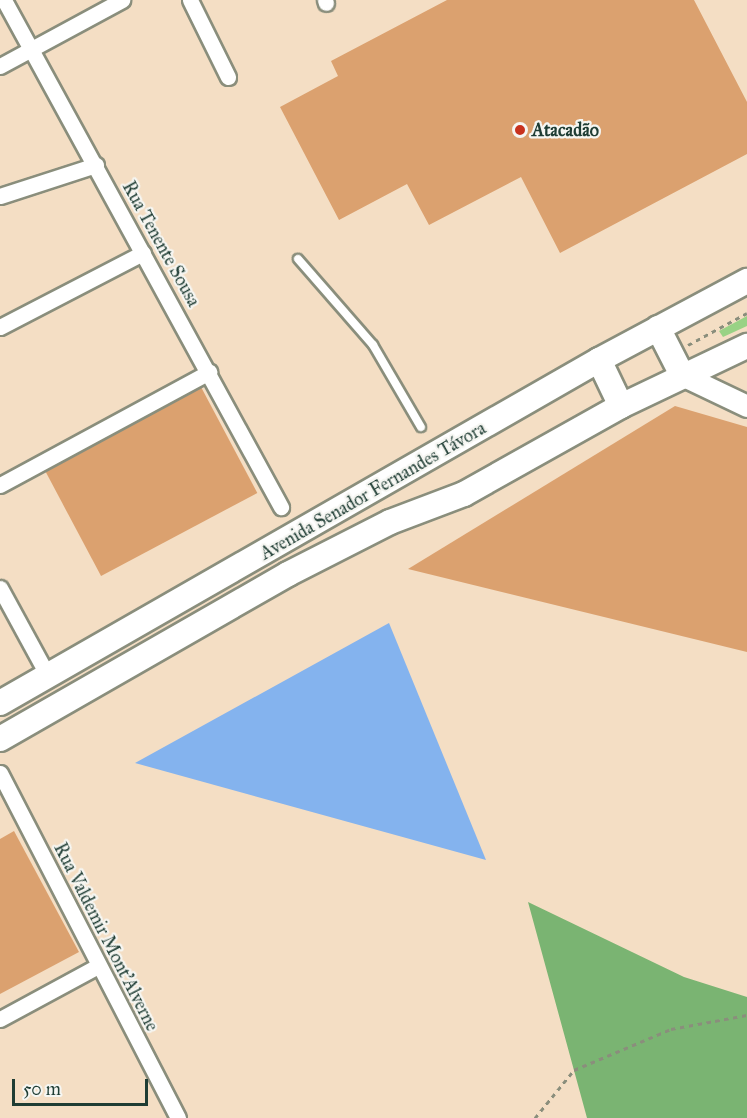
<!DOCTYPE html>
<meta charset="utf-8">
<style>
body{margin:0}
#map{position:relative;width:747px;height:1118px;overflow:hidden;background:#f4dec4;font-family:"IM FELL Great Primer",serif}
div>[style]{position:absolute}
[style*='--x']{left:calc(var(--x)*1px);top:calc(var(--y)*1px);width:calc(var(--w)*1px);rotate:calc(var(--a)*1deg)}
.green>*{inset:0;background:#99d285}
.forest>*{inset:0;background:#7ab472}
.water>*{inset:0;background:#84b3ee}
.building>*{inset:0;background:#dba16f;transform-origin:0 0}
.path>*{height:3px;margin-top:-1.5px;transform-origin:0;background:repeating-linear-gradient(90deg,#8a8e7c 0 4.5px,transparent 0 9px)}
.roads{filter:drop-shadow(2px 0 #8a8e7c) drop-shadow(-2px 0 #8a8e7c) drop-shadow(0 2px #8a8e7c) drop-shadow(0 -2px #8a8e7c)}
.lane>*{height:8px;margin:-4px;padding:0 4px;transform-origin:4px;border-radius:4px;background:#fff}
.street>*{height:15px;margin:-7.5px;padding:0 7.5px;transform-origin:7.5px;border-radius:7.5px;background:#fff}
.secondary>*{height:21px;margin:-10.5px;padding:0 10.5px;transform-origin:10.5px;border-radius:10.5px;background:#fff}
.primary>*{height:24px;margin:-12px;padding:0 12px;transform-origin:12px;border-radius:12px;background:#fff}
.dots>*{width:16px;height:16px;translate:-50% -50%;box-sizing:border-box;border:3px solid #f6f6f2;border-radius:50%}
span{translate:-50% -50%;white-space:nowrap;text-align:center;line-height:1.15;-webkit-text-stroke:4.5px #f6f6f2;paint-order:stroke}
.poi-label{font-size:18px;color:#1f3d34;font-weight:700}
.left{translate:0 -50%;text-align:left}
.street-label{font-size:18px;color:#1f3d34}
.scale{position:absolute;left:12px;top:1079px;width:136px;height:27px;box-sizing:border-box;border:3px solid #1f3d34;border-top:0;padding-left:8px;font-size:18px;line-height:21px;white-space:nowrap;color:#1f3d34;-webkit-text-stroke:4px #f6f6f2;paint-order:stroke}
</style>
<div id="map">
<div class="green">
<div style="clip-path:polygon(747px 316px,747px 326px,723px 337px,719px 331px)"></div>
</div>
<div class="forest">
<div style="clip-path:polygon(528px 902px,684px 977px,747px 997px,747px 1118px,587px 1118px)"></div>
</div>
<div class="water">
<div style="clip-path:polygon(389px 623px,486px 860px,135px 763px)"></div>
</div>
<div class="building">
<div style="clip-path:polygon(447px 0,694px 0,747px 102px,747px 154px,560px 253px,521px 177px,429px 225px,407px 184px,339px 220px,280px 107px,338px 76px,331px 61px)"></div>
<div style="left:201px;top:387px;width:120px;height:177px;rotate:62deg"></div>
<div style="clip-path:polygon(675px 406px,747px 427px,747px 652px,408px 569px)"></div>
<div style="clip-path:polygon(14px 831px,79px 952px,0 994px,0 839px)"></div>
</div>
<div class="path">
<div style="--x:688;--y:345;--w:67;--a:-28.5"></div>
<div style="--x:535;--y:1118;--w:62;--a:-50.9"></div>
<div style="--x:574;--y:1070;--w:105;--a:-22.9"></div>
<div style="--x:671;--y:1029;--w:77;--a:-10.4"></div>
</div>
<div class="roads">
<div class="lane">
<div style="--x:298;--y:259;--w:114;--a:48.9"></div>
<div style="--x:373;--y:345;--w:95;--a:59.7"></div>
</div>
<div class="street">
<div style="--x:4;--y:0;--w:578;--a:61.35"></div>
<div style="--x:190;--y:0;--w:86;--a:63.7"></div>
<div style="--x:325;--y:0;--w:3;--a:72"></div>
<div style="--x:0;--y:66;--w:139;--a:-28.4"></div>
<div style="--x:0;--y:196;--w:101;--a:-17.9"></div>
<div style="--x:0;--y:327;--w:161;--a:-27.4"></div>
<div style="--x:0;--y:485;--w:238;--a:-28.4"></div>
<div style="--x:0;--y:588;--w:100;--a:61.4"></div>
<div style="--x:0;--y:773;--w:388;--a:62.7"></div>
<div style="--x:0;--y:1019;--w:111;--a:-28.4"></div>
</div>
<div class="secondary">
<div style="--x:682;--y:375;--w:72;--a:25.5"></div>
</div>
<div class="primary">
<div style="--x:658;--y:328;--w:53;--a:62.9"></div>
<div style="--x:599;--y:360;--w:51;--a:64.4"></div>
<div style="--x:0;--y:703;--w:690;--a:-29.8"></div>
<div style="--x:599;--y:360;--w:168;--a:-28.1"></div>
<div style="--x:0;--y:739;--w:332;--a:-29.8"></div>
<div style="--x:288;--y:574;--w:114;--a:-27"></div>
<div style="--x:390;--y:522;--w:79;--a:-20.7"></div>
<div style="--x:464;--y:494;--w:180;--a:-29.3"></div>
<div style="--x:621;--y:406;--w:140;--a:-25.5"></div>
</div>
</div>
<div class="dots">
<div style="left:520px;top:130px;background:#c8321e"></div>
</div>
<div class="poi-label">
<span class="left" style="left:532px;top:130px">Atacadão</span>
</div>
<div class="street-label">
<span style="left:161px;top:244px;rotate:61deg">Rua Tenente Sousa</span>
<span style="left:373px;top:491px;rotate:-30deg">Avenida Senador Fernandes Távora</span>
<span style="left:106px;top:937px;rotate:63deg">Rua Valdemir Mont'Alverne</span>
</div>
<div class="scale">50 m</div>
</div>
